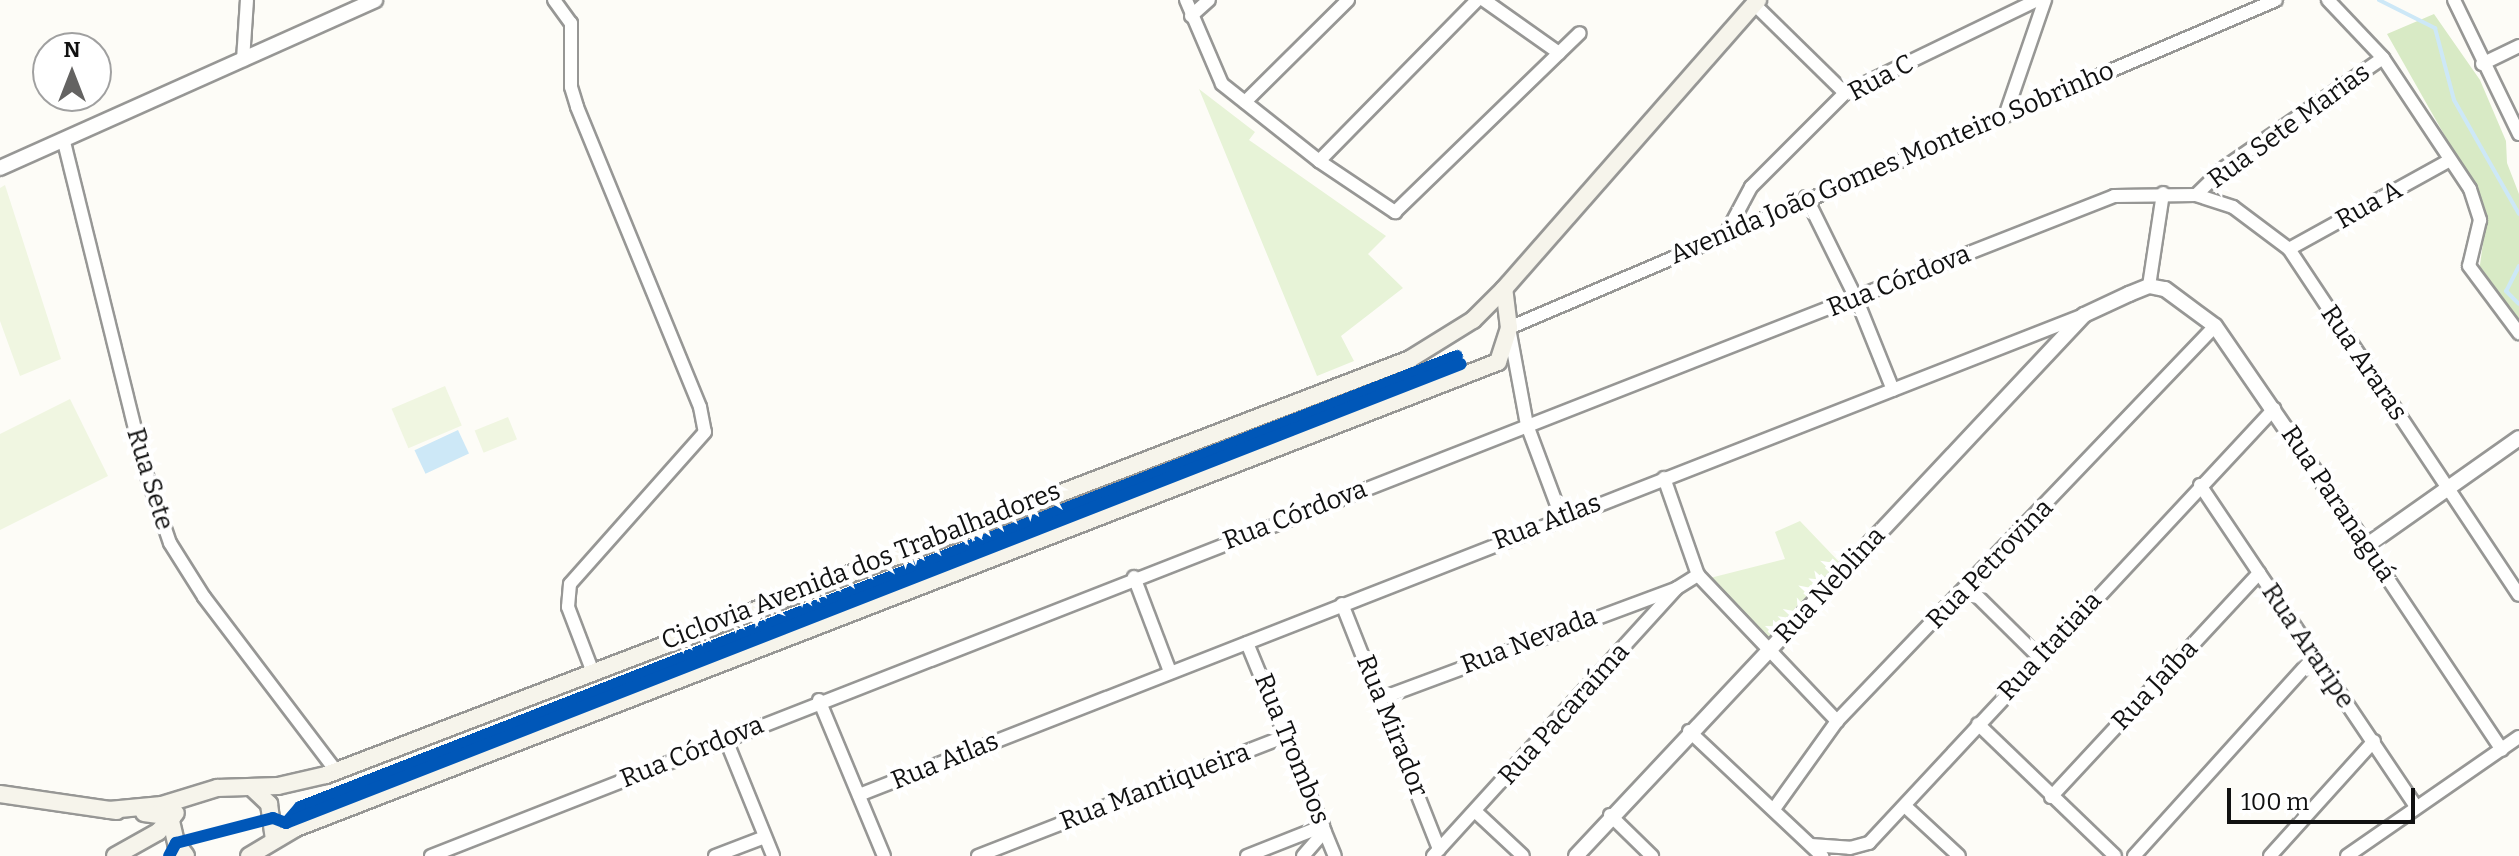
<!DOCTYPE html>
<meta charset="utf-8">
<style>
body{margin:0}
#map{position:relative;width:2519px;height:856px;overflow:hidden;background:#fdfcf7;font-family:Bitter,serif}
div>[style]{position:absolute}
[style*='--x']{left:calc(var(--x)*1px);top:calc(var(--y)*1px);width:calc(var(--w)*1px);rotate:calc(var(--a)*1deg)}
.green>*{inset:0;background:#e7f3d7}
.forest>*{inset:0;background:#d8eac5}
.pitch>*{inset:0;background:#f0f6e1;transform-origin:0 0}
.water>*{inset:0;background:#cde8f7;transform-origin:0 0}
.stream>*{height:4px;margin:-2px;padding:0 2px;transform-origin:2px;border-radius:2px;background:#cde8f7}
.roads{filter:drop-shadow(2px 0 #979795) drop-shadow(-2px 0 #979795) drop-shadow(0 2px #979795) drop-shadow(0 -2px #979795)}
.minor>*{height:12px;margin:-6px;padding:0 6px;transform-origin:6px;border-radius:6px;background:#fffffe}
.tertiary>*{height:14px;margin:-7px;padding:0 7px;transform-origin:7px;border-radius:7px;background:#fffffe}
.secondary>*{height:16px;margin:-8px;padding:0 8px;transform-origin:8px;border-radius:8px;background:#f6f4eb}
.cycleway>*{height:12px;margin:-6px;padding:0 6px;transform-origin:6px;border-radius:6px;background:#0057b8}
span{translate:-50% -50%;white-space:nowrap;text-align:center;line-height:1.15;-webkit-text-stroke:8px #fff;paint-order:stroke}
.street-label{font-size:26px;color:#111}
.north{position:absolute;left:32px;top:32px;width:80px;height:80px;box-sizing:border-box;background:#fff;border:2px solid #a0a0a0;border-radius:50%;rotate:0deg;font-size:22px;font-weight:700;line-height:32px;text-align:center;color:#111}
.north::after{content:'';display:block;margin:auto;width:28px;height:36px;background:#646362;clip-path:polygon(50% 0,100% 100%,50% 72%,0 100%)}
.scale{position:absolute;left:2227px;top:788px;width:188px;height:36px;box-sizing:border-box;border:4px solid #111;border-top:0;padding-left:10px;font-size:24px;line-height:28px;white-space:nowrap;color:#111;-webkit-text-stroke:6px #fff;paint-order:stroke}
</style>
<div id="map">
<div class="green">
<div style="clip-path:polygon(1199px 89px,1255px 132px,1249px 140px,1386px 236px,1368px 254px,1403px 288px,1341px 336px,1354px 361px,1317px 376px)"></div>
<div style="clip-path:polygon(1800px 521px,1843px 566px,1770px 640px,1710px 578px,1785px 559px,1775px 532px)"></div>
</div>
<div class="forest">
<div style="clip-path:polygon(2434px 14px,2480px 80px,2506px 141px,2507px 163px,2519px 194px,2519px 323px,2479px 272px,2486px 221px,2483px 203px,2387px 34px)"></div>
</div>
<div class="pitch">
<div style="clip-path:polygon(5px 185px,61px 359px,20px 376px,0 321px,0 188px)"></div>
<div style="left:445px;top:386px;width:43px;height:58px;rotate:67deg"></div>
<div style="clip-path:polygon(70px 399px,108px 476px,0 530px,0 434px)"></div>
<div style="left:508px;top:417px;width:24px;height:36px;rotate:68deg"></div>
</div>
<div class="water">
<div style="left:458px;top:430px;width:26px;height:48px;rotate:65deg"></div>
</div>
<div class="stream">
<div style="--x:2379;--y:0;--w:63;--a:26.6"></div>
<div style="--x:2435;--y:28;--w:74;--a:75.2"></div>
<div style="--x:2454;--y:100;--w:131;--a:60.3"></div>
<div style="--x:2519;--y:266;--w:28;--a:117"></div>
<div style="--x:2506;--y:291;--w:18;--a:45"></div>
</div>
<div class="roads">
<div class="minor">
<div style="--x:554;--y:0;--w:29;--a:54"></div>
<div style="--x:571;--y:23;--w:64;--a:90"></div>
<div style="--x:571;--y:87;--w:21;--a:73"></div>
<div style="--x:577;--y:107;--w:324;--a:67.7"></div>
<div style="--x:700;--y:407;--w:25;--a:79"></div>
<div style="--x:705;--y:432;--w:203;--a:131.6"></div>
<div style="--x:570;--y:584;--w:23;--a:95"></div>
<div style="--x:568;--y:607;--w:67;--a:69.1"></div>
<div style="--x:1186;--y:0;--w:91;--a:66.8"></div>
<div style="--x:1222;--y:84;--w:124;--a:38.4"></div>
<div style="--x:1319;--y:161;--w:92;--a:33.9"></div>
<div style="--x:1395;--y:212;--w:257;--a:-44.1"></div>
<div style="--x:1484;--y:0;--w:92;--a:35.2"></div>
<div style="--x:2328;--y:0;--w:80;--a:46.5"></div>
<div style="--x:2383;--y:58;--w:157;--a:56.4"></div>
<div style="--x:2470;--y:189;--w:33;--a:72"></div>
<div style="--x:2480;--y:220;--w:47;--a:103.4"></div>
<div style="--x:2469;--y:266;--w:84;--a:53.3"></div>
<div style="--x:2454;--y:0;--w:149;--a:64.1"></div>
<div style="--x:1754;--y:4;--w:127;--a:44.4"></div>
<div style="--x:1191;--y:16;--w:24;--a:-42"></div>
<div style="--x:243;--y:60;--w:60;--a:-86.2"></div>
<div style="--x:2482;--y:64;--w:41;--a:-25.9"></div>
<div style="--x:1245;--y:102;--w:145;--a:-44.7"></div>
<div style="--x:2005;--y:116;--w:123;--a:-71"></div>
<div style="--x:64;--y:142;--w:338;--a:76.1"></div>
<div style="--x:145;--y:470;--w:77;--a:71.1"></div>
<div style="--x:170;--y:543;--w:64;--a:57.8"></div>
<div style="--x:204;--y:597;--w:218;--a:52.8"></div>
<div style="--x:1319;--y:161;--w:226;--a:-45.5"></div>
<div style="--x:2196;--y:195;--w:39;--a:-44"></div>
<div style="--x:2224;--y:168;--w:193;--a:-34.7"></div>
<div style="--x:1806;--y:197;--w:113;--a:63.7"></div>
<div style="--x:1856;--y:298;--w:99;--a:68.1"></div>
<div style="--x:1727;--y:232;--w:51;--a:-61.9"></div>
<div style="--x:1751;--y:187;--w:133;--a:-45"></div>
<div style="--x:1845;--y:93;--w:213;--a:-25.8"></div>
<div style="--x:2289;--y:249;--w:184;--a:-28.9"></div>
<div style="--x:2149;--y:286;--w:94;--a:-81.4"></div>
<div style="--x:1664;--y:478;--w:103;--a:70.7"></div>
<div style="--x:1698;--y:575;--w:202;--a:46.4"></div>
<div style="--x:2200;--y:485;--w:388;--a:56.1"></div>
<div style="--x:1561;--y:516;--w:97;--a:-110.5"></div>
<div style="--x:1527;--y:425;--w:99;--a:-100.5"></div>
<div style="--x:1509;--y:328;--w:834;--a:-23.15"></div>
<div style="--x:2366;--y:546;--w:245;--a:56.3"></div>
<div style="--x:1134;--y:577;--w:102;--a:69.2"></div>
<div style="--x:1968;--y:587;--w:100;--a:44.6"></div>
<div style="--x:1342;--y:604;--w:264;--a:68.4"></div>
<div style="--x:1247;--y:643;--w:230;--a:67.6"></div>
<div style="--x:1382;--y:698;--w:313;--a:-20.4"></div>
<div style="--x:819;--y:700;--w:169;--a:67.4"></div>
<div style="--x:1978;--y:724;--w:190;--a:43.9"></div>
<div style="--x:1689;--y:731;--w:183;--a:43.2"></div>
<div style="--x:726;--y:740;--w:125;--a:67.9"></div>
<div style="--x:859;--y:795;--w:1316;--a:-21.4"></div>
<div style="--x:2051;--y:797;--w:306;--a:-47.1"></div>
<div style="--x:1906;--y:807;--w:72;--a:42.8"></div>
<div style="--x:1774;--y:809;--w:108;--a:-54.4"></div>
<div style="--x:1837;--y:721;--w:547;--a:-46.26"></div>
<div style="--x:1476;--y:812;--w:64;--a:43.1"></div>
<div style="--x:1610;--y:815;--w:59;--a:44.3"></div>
<div style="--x:1811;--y:845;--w:39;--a:4"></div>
<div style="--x:1850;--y:848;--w:20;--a:-15"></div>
<div style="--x:1869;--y:843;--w:594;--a:-46.98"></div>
<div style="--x:431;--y:856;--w:1808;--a:-21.41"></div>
<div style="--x:2114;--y:196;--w:82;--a:-0.7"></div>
<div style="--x:2196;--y:195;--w:39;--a:18"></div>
<div style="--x:2233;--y:207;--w:70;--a:36.9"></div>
<div style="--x:2289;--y:249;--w:415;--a:56.4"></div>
<div style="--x:715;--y:856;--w:53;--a:-20.8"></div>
<div style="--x:978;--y:856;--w:333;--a:-21.3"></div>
<div style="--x:1247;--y:856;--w:82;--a:-21.5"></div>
<div style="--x:1303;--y:856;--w:33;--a:-49"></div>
<div style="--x:1433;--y:856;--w:362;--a:-47.7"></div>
<div style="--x:1677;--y:588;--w:25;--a:-32"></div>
<div style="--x:2134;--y:856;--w:270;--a:-47.9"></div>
<div style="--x:2270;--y:856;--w:155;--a:-47.9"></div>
<div style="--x:2347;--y:856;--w:209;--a:-34.7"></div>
</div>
<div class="tertiary">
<div style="--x:0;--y:168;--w:411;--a:-24.1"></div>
<div style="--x:1576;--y:856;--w:742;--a:-46.8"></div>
<div style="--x:2084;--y:315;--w:50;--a:-25"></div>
<div style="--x:2129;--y:294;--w:22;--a:-22"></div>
<div style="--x:2149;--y:286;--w:16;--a:11"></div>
<div style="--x:2165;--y:289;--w:62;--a:36.5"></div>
<div style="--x:2215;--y:326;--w:267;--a:55.5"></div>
<div style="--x:2366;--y:546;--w:187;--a:-35.2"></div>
</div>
<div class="secondary">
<div style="--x:251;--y:787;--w:25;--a:43"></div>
<div style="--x:269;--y:804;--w:36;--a:82"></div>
<div style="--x:0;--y:794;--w:118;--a:8.3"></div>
<div style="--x:109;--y:810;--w:53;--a:-5.4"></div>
<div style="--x:162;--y:805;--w:58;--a:-17.2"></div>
<div style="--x:217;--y:788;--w:61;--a:-1.9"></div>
<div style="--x:278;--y:786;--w:49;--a:-12.9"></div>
<div style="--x:326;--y:775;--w:1161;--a:-20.99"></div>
<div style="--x:1410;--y:359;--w:74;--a:-31.8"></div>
<div style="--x:1473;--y:320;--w:44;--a:-45"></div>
<div style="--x:1504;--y:289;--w:385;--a:-48.7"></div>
<div style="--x:144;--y:813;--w:29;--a:8"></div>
<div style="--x:171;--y:821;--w:23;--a:77"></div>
<div style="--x:176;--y:843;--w:16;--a:52"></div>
<div style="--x:115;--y:856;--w:49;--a:-29.2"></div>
<div style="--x:158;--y:832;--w:26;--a:-47"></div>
<div style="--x:249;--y:856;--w:55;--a:-30.8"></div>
<div style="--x:296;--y:828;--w:1289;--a:-21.19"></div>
<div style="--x:1498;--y:362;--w:36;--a:-72"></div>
<div style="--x:1509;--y:328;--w:39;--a:-97"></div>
</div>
</div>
<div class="cycleway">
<div style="--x:1457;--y:356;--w:1242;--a:158.7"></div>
<div style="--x:300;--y:807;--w:21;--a:131"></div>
<div style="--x:286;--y:823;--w:1261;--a:-21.34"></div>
<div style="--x:169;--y:856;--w:15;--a:-62"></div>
<div style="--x:176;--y:843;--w:100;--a:-14.5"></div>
<div style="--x:273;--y:818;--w:14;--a:21"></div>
</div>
<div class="street-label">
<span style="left:1881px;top:78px;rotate:-28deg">Rua C</span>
<span style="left:2289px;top:126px;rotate:-36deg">Rua Sete Marias</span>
<span style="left:1892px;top:163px;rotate:-23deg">Avenida João Gomes Monteiro Sobrinho</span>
<span style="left:2369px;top:205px;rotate:-29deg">Rua A</span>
<span style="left:1899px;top:281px;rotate:-22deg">Rua Córdova</span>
<span style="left:2364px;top:363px;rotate:56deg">Rua Araras</span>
<span style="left:150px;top:479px;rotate:73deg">Rua Sete</span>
<span style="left:2338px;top:504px;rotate:56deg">Rua Paranaguá</span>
<span style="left:1295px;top:515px;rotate:-21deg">Rua Córdova</span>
<span style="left:1547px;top:522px;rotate:-21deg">Rua Atlas</span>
<span style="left:1990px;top:564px;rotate:-46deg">Rua Petrovina</span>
<span style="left:861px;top:566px;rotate:-21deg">Ciclovia Avenida dos Trabalhadores</span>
<span style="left:1830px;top:585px;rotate:-47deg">Rua Neblina</span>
<span style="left:1529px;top:641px;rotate:-21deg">Rua Nevada</span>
<span style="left:2050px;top:646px;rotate:-47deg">Rua Itatiaia</span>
<span style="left:2308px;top:646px;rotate:56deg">Rua Araripe</span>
<span style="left:2155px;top:685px;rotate:-47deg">Rua Jaíba</span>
<span style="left:1564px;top:714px;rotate:-48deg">Rua Pacaraíma</span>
<span style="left:1392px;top:726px;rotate:68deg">Rua Mirador</span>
<span style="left:1292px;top:749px;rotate:68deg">Rua Trombos</span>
<span style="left:692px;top:752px;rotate:-22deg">Rua Córdova</span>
<span style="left:945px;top:761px;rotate:-22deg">Rua Atlas</span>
<span style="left:1155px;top:787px;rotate:-21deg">Rua Mantiqueira</span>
</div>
<div class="north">N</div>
<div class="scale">100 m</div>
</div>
